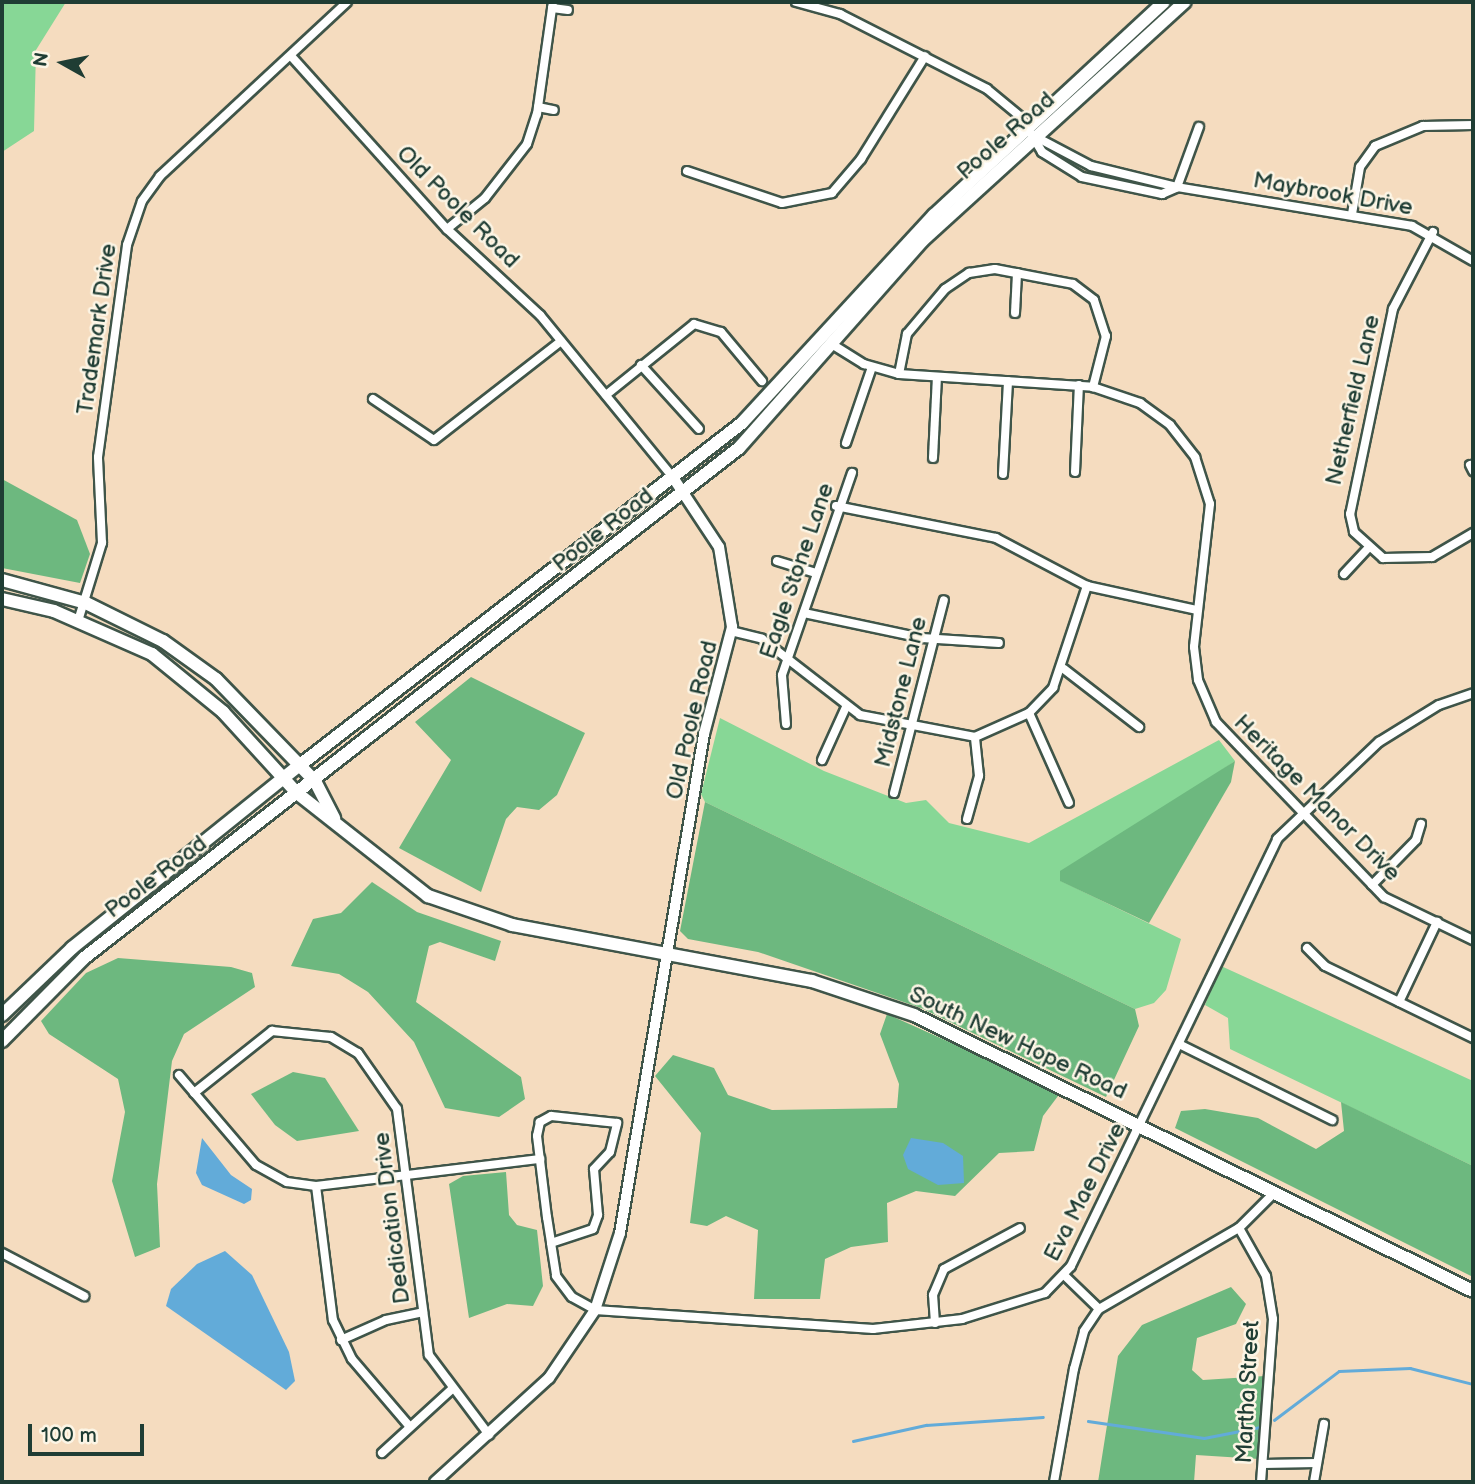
<!DOCTYPE html>
<style>
body{margin:0}
#map{position:relative;width:1475px;height:1484px;overflow:hidden;background:#f5dcbf;font-family:"Balsamiq Sans",sans-serif}
div>[style]{position:absolute}
[style*='--x']{left:calc(var(--x)*1px);top:calc(var(--y)*1px);width:calc(var(--w)*1px);rotate:calc(var(--a)*1deg)}
.green>*{inset:0;background:#87d796}
.forest>*{inset:0;background:#6db87f}
.water>*{inset:0;background:#62abd9}
.stream>*{height:2.5px;margin:-1.25px;padding:0 1.25px;transform-origin:1.25px;border-radius:1.25px;background:#62abd9}
.roads{filter:drop-shadow(2px 0 #3f5549) drop-shadow(-2px 0 #3f5549) drop-shadow(0 2px #3f5549) drop-shadow(0 -2px #3f5549)}
.minor>*{height:8px;margin:-4px;padding:0 4px;transform-origin:4px;border-radius:4px;background:#fff}
.tertiary>*{height:10px;margin:-5px;padding:0 5px;transform-origin:5px;border-radius:5px;background:#fff}
.primary>*{height:12px;margin:-6px;padding:0 6px;transform-origin:6px;border-radius:6px;background:#fff}
span{translate:-50% -50%;white-space:nowrap;text-align:center;line-height:1.15;-webkit-text-stroke:5px #fcf5e5;paint-order:stroke}
.street-label{font-size:23px;color:#1f3d34}
.frame{position:absolute;inset:0;border:4px solid #1f3d34;pointer-events:none}
.north{position:absolute;left:28px;top:28px;width:70px;height:70px;-webkit-text-stroke:5px #fcf5e5;paint-order:stroke;rotate:279deg;font-size:19px;font-weight:700;line-height:28px;text-align:center;color:#1f3d34}
.north::after{content:'';display:block;margin:auto;width:24px;height:32px;background:#1f3d34;clip-path:polygon(50% 0,100% 100%,50% 72%,0 100%)}
.scale{position:absolute;left:28px;top:1424px;width:116px;height:32px;box-sizing:border-box;border:4px solid #1f3d34;border-top:0;padding-left:9px;font-size:21px;line-height:24px;white-space:nowrap;color:#1f3d34;-webkit-text-stroke:5px #fcf5e5;paint-order:stroke}
</style>
<div id="map">
<div class="green">
<div style="clip-path:polygon(2px 2px,66px 2px,36px 50px,34px 131px,2px 152px)"></div>
<div style="clip-path:polygon(720px 718px,824px 771px,906px 803px,926px 800px,949px 823px,1029px 843px,1219px 740px,1235px 761px,1061px 881px,1181px 939px,1166px 990px,1154px 1003px,1135px 1009px,705px 802px,701px 794px)"></div>
<div style="clip-path:polygon(1221px 966px,1473px 1081px,1473px 1166px,1230px 1049px,1228px 1018px,1205px 1005px)"></div>
</div>
<div class="forest">
<div style="clip-path:polygon(2px 479px,77px 520px,90px 554px,80px 583px,2px 568px)"></div>
<div style="clip-path:polygon(471px 677px,585px 733px,557px 795px,539px 810px,517px 807px,506px 819px,481px 892px,399px 848px,451px 760px,415px 722px)"></div>
<div style="clip-path:polygon(1235px 761px,1231px 782px,1149px 923px,1060px 881px,1060px 871px)"></div>
<div style="clip-path:polygon(705px 802px,1135px 1009px,1139px 1026px,1106px 1097px,921px 1008px,758px 952px,688px 939px,680px 931px)"></div>
<div style="clip-path:polygon(372px 882px,417px 912px,501px 941px,495px 961px,440px 942px,429px 946px,416px 1002px,521px 1077px,525px 1099px,499px 1117px,445px 1108px,414px 1042px,368px 992px,339px 974px,291px 966px,313px 919px,341px 913px)"></div>
<div style="clip-path:polygon(118px 958px,231px 967px,252px 973px,255px 987px,184px 1034px,172px 1061px,157px 1184px,160px 1247px,135px 1257px,112px 1181px,125px 1112px,118px 1079px,49px 1034px,41px 1021px,86px 973px)"></div>
<div style="clip-path:polygon(887px 1014px,1061px 1092px,1043px 1116px,1034px 1151px,999px 1153px,955px 1196px,916px 1191px,887px 1203px,888px 1242px,851px 1247px,825px 1259px,820px 1299px,754px 1299px,758px 1230px,726px 1216px,707px 1226px,690px 1223px,701px 1133px,655px 1076px,673px 1055px,714px 1068px,728px 1095px,772px 1110px,897px 1108px,899px 1084px,880px 1034px)"></div>
<div style="clip-path:polygon(293px 1072px,325px 1078px,359px 1131px,297px 1141px,275px 1125px,251px 1094px)"></div>
<div style="clip-path:polygon(1341px 1102px,1473px 1166px,1473px 1277px,1175px 1128px,1181px 1111px,1205px 1109px,1258px 1118px,1316px 1149px,1344px 1131px)"></div>
<div style="clip-path:polygon(506px 1172px,509px 1215px,517px 1225px,537px 1230px,543px 1286px,533px 1306px,507px 1304px,469px 1318px,449px 1184px,463px 1176px)"></div>
<div style="clip-path:polygon(1231px 1287px,1246px 1304px,1236px 1324px,1197px 1338px,1192px 1370px,1203px 1380px,1265px 1376px,1259px 1459px,1196px 1455px,1194px 1482px,1098px 1482px,1118px 1356px,1142px 1325px)"></div>
</div>
<div class="water">
<div style="clip-path:polygon(202px 1138px,231px 1175px,252px 1189px,251px 1200px,244px 1204px,202px 1185px,196px 1173px)"></div>
<div style="clip-path:polygon(911px 1138px,943px 1143px,963px 1156px,964px 1183px,938px 1185px,908px 1169px,903px 1155px)"></div>
<div style="clip-path:polygon(225px 1251px,252px 1275px,289px 1352px,295px 1381px,286px 1390px,166px 1306px,171px 1289px,197px 1264px)"></div>
</div>
<div class="stream">
<div style="--x:1274;--y:1420;--w:81;--a:-37"></div>
<div style="--x:1339;--y:1371;--w:71;--a:-2.4"></div>
<div style="--x:1410;--y:1368;--w:65;--a:14.3"></div>
<div style="--x:1088;--y:1421;--w:117;--a:8.3"></div>
<div style="--x:1204;--y:1438;--w:57;--a:-11.1"></div>
<div style="--x:853;--y:1441;--w:75;--a:-12.4"></div>
<div style="--x:926;--y:1425;--w:117;--a:-3.9"></div>
</div>
<div class="roads">
<div class="minor">
<div style="--x:796;--y:2;--w:46;--a:15.3"></div>
<div style="--x:840;--y:14;--w:165;--a:27"></div>
<div style="--x:987;--y:89;--w:44;--a:39.5"></div>
<div style="--x:1021;--y:117;--w:41;--a:59"></div>
<div style="--x:1042;--y:152;--w:47;--a:32"></div>
<div style="--x:1082;--y:177;--w:82;--a:12"></div>
<div style="--x:1162;--y:194;--w:15;--a:-23"></div>
<div style="--x:552;--y:8;--w:16;--a:7"></div>
<div style="--x:291;--y:56;--w:233;--a:48"></div>
<div style="--x:447;--y:229;--w:127;--a:42.8"></div>
<div style="--x:540;--y:315;--w:212;--a:50.7"></div>
<div style="--x:538;--y:107;--w:16;--a:11"></div>
<div style="--x:1038;--y:138;--w:60;--a:27.8"></div>
<div style="--x:1091;--y:166;--w:89;--a:13.7"></div>
<div style="--x:1177;--y:187;--w:238;--a:9.4"></div>
<div style="--x:1412;--y:226;--w:70;--a:29.8"></div>
<div style="--x:687;--y:171;--w:100;--a:18.6"></div>
<div style="--x:782;--y:203;--w:51;--a:-11.3"></div>
<div style="--x:832;--y:193;--w:45;--a:-49.5"></div>
<div style="--x:861;--y:159;--w:121;--a:-58.1"></div>
<div style="--x:1177;--y:187;--w:64;--a:-69.9"></div>
<div style="--x:1352;--y:214;--w:48;--a:-80.3"></div>
<div style="--x:1360;--y:167;--w:26;--a:-54"></div>
<div style="--x:1375;--y:146;--w:52;--a:-22.6"></div>
<div style="--x:1423;--y:126;--w:50;--a:-1.1"></div>
<div style="--x:447;--y:229;--w:49;--a:-39.2"></div>
<div style="--x:485;--y:198;--w:68;--a:-52.1"></div>
<div style="--x:527;--y:144;--w:32;--a:-72"></div>
<div style="--x:537;--y:114;--w:113;--a:-81.9"></div>
<div style="--x:1433;--y:232;--w:87;--a:117.5"></div>
<div style="--x:1393;--y:309;--w:209;--a:101.8"></div>
<div style="--x:1350;--y:514;--w:18;--a:77"></div>
<div style="--x:1354;--y:532;--w:39;--a:42"></div>
<div style="--x:1383;--y:558;--w:49;--a:-1.2"></div>
<div style="--x:1432;--y:557;--w:48;--a:-30.3"></div>
<div style="--x:1015;--y:313;--w:40;--a:-87.1"></div>
<div style="--x:830;--y:343;--w:40;--a:32"></div>
<div style="--x:864;--y:364;--w:36;--a:16"></div>
<div style="--x:899;--y:374;--w:194;--a:3.8"></div>
<div style="--x:1093;--y:387;--w:50;--a:18.8"></div>
<div style="--x:1140;--y:403;--w:37;--a:36"></div>
<div style="--x:1170;--y:425;--w:41;--a:52"></div>
<div style="--x:1195;--y:457;--w:49;--a:72.3"></div>
<div style="--x:1210;--y:504;--w:144;--a:96.4"></div>
<div style="--x:1194;--y:647;--w:33;--a:83"></div>
<div style="--x:1198;--y:680;--w:46;--a:66.8"></div>
<div style="--x:1216;--y:722;--w:243;--a:46.2"></div>
<div style="--x:1384;--y:897;--w:99;--a:25.8"></div>
<div style="--x:641;--y:365;--w:86;--a:47.8"></div>
<div style="--x:899;--y:374;--w:41;--a:-78.7"></div>
<div style="--x:907;--y:334;--w:59;--a:-49.8"></div>
<div style="--x:945;--y:289;--w:29;--a:-34"></div>
<div style="--x:969;--y:273;--w:26;--a:-9"></div>
<div style="--x:995;--y:269;--w:79;--a:10.9"></div>
<div style="--x:1073;--y:284;--w:26;--a:37"></div>
<div style="--x:1094;--y:300;--w:38;--a:72"></div>
<div style="--x:1106;--y:336;--w:53;--a:104.3"></div>
<div style="--x:606;--y:395;--w:113;--a:-38.9"></div>
<div style="--x:694;--y:324;--w:28;--a:17"></div>
<div style="--x:721;--y:332;--w:64;--a:50.1"></div>
<div style="--x:373;--y:399;--w:73;--a:33.9"></div>
<div style="--x:434;--y:440;--w:161;--a:-37.9"></div>
<div style="--x:846;--y:443;--w:80;--a:-71.1"></div>
<div style="--x:933;--y:458;--w:81;--a:-87.2"></div>
<div style="--x:1470;--y:465;--w:7;--a:63"></div>
<div style="--x:1075;--y:472;--w:87;--a:-87.4"></div>
<div style="--x:1003;--y:474;--w:93;--a:-86.9"></div>
<div style="--x:836;--y:506;--w:163;--a:11.3"></div>
<div style="--x:996;--y:538;--w:103;--a:27.8"></div>
<div style="--x:1087;--y:586;--w:113;--a:12.3"></div>
<div style="--x:777;--y:561;--w:41;--a:17.1"></div>
<div style="--x:1344;--y:574;--w:34;--a:-47"></div>
<div style="--x:804;--y:613;--w:121;--a:12"></div>
<div style="--x:922;--y:638;--w:77;--a:3.7"></div>
<div style="--x:78;--y:621;--w:82;--a:-72.9"></div>
<div style="--x:102;--y:543;--w:86;--a:-92.7"></div>
<div style="--x:98;--y:457;--w:214;--a:-82.2"></div>
<div style="--x:127;--y:245;--w:46;--a:-71.2"></div>
<div style="--x:142;--y:201;--w:31;--a:-54"></div>
<div style="--x:160;--y:176;--w:255;--a:-42.9"></div>
<div style="--x:731;--y:631;--w:32;--a:14"></div>
<div style="--x:762;--y:639;--w:124;--a:37.8"></div>
<div style="--x:860;--y:715;--w:117;--a:10.8"></div>
<div style="--x:975;--y:737;--w:59;--a:-24"></div>
<div style="--x:1029;--y:713;--w:35;--a:-46"></div>
<div style="--x:1053;--y:688;--w:108;--a:-71.6"></div>
<div style="--x:1064;--y:669;--w:95;--a:37.7"></div>
<div style="--x:1029;--y:713;--w:98;--a:66"></div>
<div style="--x:786;--y:724;--w:49;--a:-94.7"></div>
<div style="--x:782;--y:675;--w:214;--a:-70.9"></div>
<div style="--x:822;--y:760;--w:58;--a:-65.6"></div>
<div style="--x:894;--y:793;--w:199;--a:-75.5"></div>
<div style="--x:967;--y:819;--w:45;--a:-74.4"></div>
<div style="--x:979;--y:776;--w:39;--a:-96"></div>
<div style="--x:1372;--y:885;--w:63;--a:-45.6"></div>
<div style="--x:1416;--y:840;--w:17;--a:-73"></div>
<div style="--x:1307;--y:948;--w:25;--a:45"></div>
<div style="--x:1325;--y:966;--w:165;--a:25.9"></div>
<div style="--x:1399;--y:1002;--w:89;--a:-64.6"></div>
<div style="--x:1181;--y:1045;--w:169;--a:26.4"></div>
<div style="--x:179;--y:1075;--w:118;--a:49.5"></div>
<div style="--x:256;--y:1165;--w:35;--a:29"></div>
<div style="--x:287;--y:1182;--w:29;--a:8"></div>
<div style="--x:316;--y:1186;--w:226;--a:-6.9"></div>
<div style="--x:194;--y:1093;--w:100;--a:-38.5"></div>
<div style="--x:272;--y:1031;--w:59;--a:5.8"></div>
<div style="--x:331;--y:1037;--w:31;--a:31"></div>
<div style="--x:358;--y:1053;--w:68;--a:55.1"></div>
<div style="--x:397;--y:1109;--w:248;--a:82.6"></div>
<div style="--x:429;--y:1355;--w:100;--a:53.1"></div>
<div style="--x:316;--y:1186;--w:135;--a:82.8"></div>
<div style="--x:333;--y:1320;--w:43;--a:64"></div>
<div style="--x:352;--y:1359;--w:89;--a:49.5"></div>
<div style="--x:1239;--y:1228;--w:55;--a:60.6"></div>
<div style="--x:1266;--y:1276;--w:44;--a:80.8"></div>
<div style="--x:1273;--y:1319;--w:163;--a:94.2"></div>
<div style="--x:551;--y:1243;--w:44;--a:-18.4"></div>
<div style="--x:593;--y:1229;--w:15;--a:-70"></div>
<div style="--x:598;--y:1215;--w:46;--a:-95"></div>
<div style="--x:594;--y:1169;--w:23;--a:-47"></div>
<div style="--x:610;--y:1152;--w:30;--a:-76"></div>
<div style="--x:617;--y:1123;--w:66;--a:-173.9"></div>
<div style="--x:551;--y:1116;--w:13;--a:151"></div>
<div style="--x:540;--y:1122;--w:14;--a:102"></div>
<div style="--x:537;--y:1136;--w:82;--a:83"></div>
<div style="--x:547;--y:1217;--w:26;--a:81"></div>
<div style="--x:551;--y:1243;--w:33;--a:81"></div>
<div style="--x:556;--y:1276;--w:26;--a:53"></div>
<div style="--x:572;--y:1297;--w:26;--a:29"></div>
<div style="--x:595;--y:1310;--w:279;--a:3.9"></div>
<div style="--x:873;--y:1329;--w:90;--a:-6.4"></div>
<div style="--x:962;--y:1319;--w:87;--a:-17.4"></div>
<div style="--x:1045;--y:1293;--w:37;--a:-46"></div>
<div style="--x:1071;--y:1266;--w:474;--a:-64.2"></div>
<div style="--x:1277;--y:839;--w:141;--a:-43.6"></div>
<div style="--x:1379;--y:742;--w:70;--a:-31.7"></div>
<div style="--x:1439;--y:705;--w:36;--a:-19"></div>
<div style="--x:2;--y:1253;--w:93;--a:27.7"></div>
<div style="--x:1065;--y:1276;--w:47;--a:44.1"></div>
<div style="--x:935;--y:1323;--w:28;--a:-94"></div>
<div style="--x:933;--y:1295;--w:28;--a:-67"></div>
<div style="--x:944;--y:1269;--w:86;--a:-28.3"></div>
<div style="--x:341;--y:1340;--w:49;--a:-24"></div>
<div style="--x:386;--y:1320;--w:38;--a:-12"></div>
<div style="--x:382;--y:1453;--w:93;--a:-42.4"></div>
<div style="--x:1263;--y:1464;--w:54;--a:-1.1"></div>
<div style="--x:1054;--y:1482;--w:115;--a:-80"></div>
<div style="--x:1074;--y:1369;--w:39;--a:-75"></div>
<div style="--x:1084;--y:1331;--w:27;--a:-56"></div>
<div style="--x:1099;--y:1309;--w:162;--a:-30.1"></div>
<div style="--x:1239;--y:1228;--w:51;--a:-45"></div>
<div style="--x:1314;--y:1482;--w:59;--a:-80.2"></div>
</div>
<div class="tertiary">
<div style="--x:435;--y:1482;--w:154;--a:-42.4"></div>
<div style="--x:549;--y:1378;--w:82;--a:-55.9"></div>
<div style="--x:595;--y:1310;--w:81;--a:-72"></div>
<div style="--x:620;--y:1233;--w:506;--a:-80.44"></div>
<div style="--x:704;--y:734;--w:111;--a:-75.3"></div>
<div style="--x:732;--y:627;--w:81;--a:-99.2"></div>
<div style="--x:719;--y:547;--w:82;--a:-123.5"></div>
</div>
<div class="primary">
<div style="--x:2;--y:580;--w:87;--a:15.3"></div>
<div style="--x:86;--y:603;--w:86;--a:26.3"></div>
<div style="--x:163;--y:641;--w:65;--a:35.6"></div>
<div style="--x:216;--y:679;--w:142;--a:45.9"></div>
<div style="--x:315;--y:781;--w:42;--a:62.8"></div>
<div style="--x:2;--y:599;--w:53;--a:13"></div>
<div style="--x:54;--y:611;--w:107;--a:23.7"></div>
<div style="--x:152;--y:654;--w:92;--a:39.2"></div>
<div style="--x:223;--y:712;--w:110;--a:47.6"></div>
<div style="--x:297;--y:793;--w:167;--a:38.2"></div>
<div style="--x:428;--y:896;--w:89;--a:19"></div>
<div style="--x:512;--y:925;--w:305;--a:10.6"></div>
<div style="--x:812;--y:981;--w:108;--a:18.4"></div>
<div style="--x:914;--y:1015;--w:623;--a:26.28"></div>
<div style="--x:2;--y:1015;--w:97;--a:-43.7"></div>
<div style="--x:72;--y:948;--w:292;--a:-38.8"></div>
<div style="--x:300;--y:765;--w:559;--a:-37.73"></div>
<div style="--x:742;--y:423;--w:283;--a:-47.3"></div>
<div style="--x:934;--y:215;--w:313;--a:-42.8"></div>
<div style="--x:2;--y:1041;--w:117;--a:-45.3"></div>
<div style="--x:84;--y:958;--w:830;--a:-37.91"></div>
<div style="--x:739;--y:448;--w:276;--a:-48.5"></div>
<div style="--x:922;--y:241;--w:355;--a:-42.3"></div>
</div>
</div>
<div class="street-label">
<span style="left:1006px;top:136px;rotate:-41deg">Poole Road</span>
<span style="left:1333px;top:194px;rotate:10deg">Maybrook Drive</span>
<span style="left:458px;top:207px;rotate:45deg">Old Poole Road</span>
<span style="left:97px;top:329px;rotate:-82deg">Trademark Drive</span>
<span style="left:1353px;top:400px;rotate:-77deg">Netherfield Lane</span>
<span style="left:603px;top:530px;rotate:-38deg">Poole Road</span>
<span style="left:797px;top:571px;rotate:-71deg">Eagle Stone Lane</span>
<span style="left:901px;top:692px;rotate:-76deg">Midstone Lane</span>
<span style="left:692px;top:720px;rotate:-77deg">Old Poole Road</span>
<span style="left:1317px;top:798px;rotate:45deg">Heritage Manor Drive</span>
<span style="left:156px;top:877px;rotate:-37deg">Poole Road</span>
<span style="left:1018px;top:1043px;rotate:25deg">South New Hope Road</span>
<span style="left:1085px;top:1192px;rotate:-63deg">Eva Mae Drive</span>
<span style="left:392px;top:1218px;rotate:-97deg">Dedication Drive</span>
<span style="left:1248px;top:1392px;rotate:-87deg">Martha Street</span>
</div>
<div class="frame"></div>
<div class="north">N</div>
<div class="scale">100 m</div>
</div>
